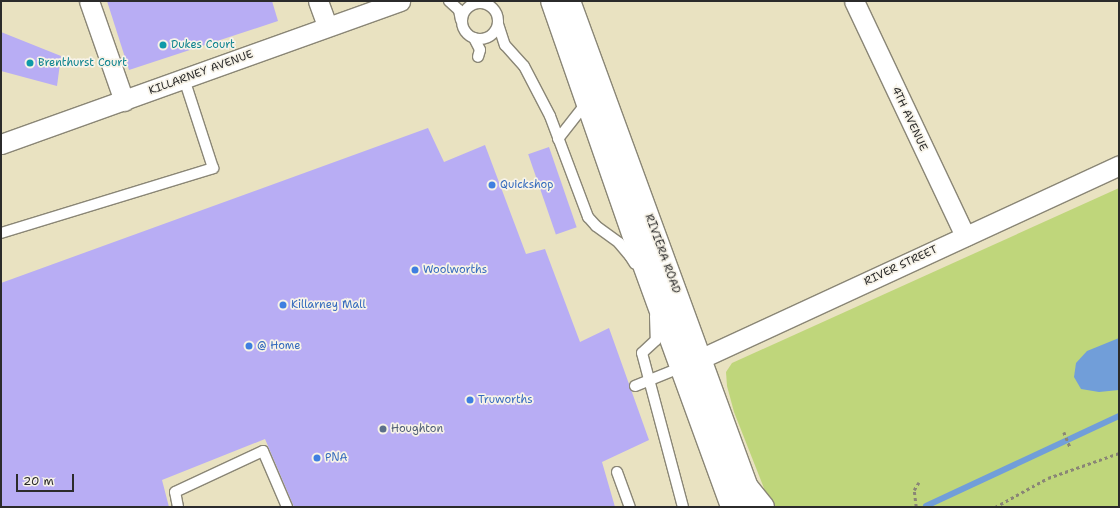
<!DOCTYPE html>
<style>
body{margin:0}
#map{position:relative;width:1120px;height:508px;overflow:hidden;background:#e9e2c1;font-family:"Shantell Sans",sans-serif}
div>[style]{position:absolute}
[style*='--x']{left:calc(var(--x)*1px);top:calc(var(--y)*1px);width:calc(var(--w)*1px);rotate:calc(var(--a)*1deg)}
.green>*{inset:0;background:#bfd67b}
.water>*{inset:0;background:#719ed9}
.stream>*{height:6px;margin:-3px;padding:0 3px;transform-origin:3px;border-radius:3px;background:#719ed9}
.building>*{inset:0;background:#b8adf4;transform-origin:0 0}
.path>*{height:2.5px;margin-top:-1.25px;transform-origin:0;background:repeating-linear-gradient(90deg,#8a8676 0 3px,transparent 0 6px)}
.roads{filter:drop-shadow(1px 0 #8a8676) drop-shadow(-1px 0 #8a8676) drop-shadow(0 1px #8a8676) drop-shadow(0 -1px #8a8676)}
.service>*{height:10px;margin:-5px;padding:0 5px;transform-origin:5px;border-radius:5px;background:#fff}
.service>.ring{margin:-5px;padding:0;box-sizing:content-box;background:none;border:10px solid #fff;border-radius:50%}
.minor>*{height:19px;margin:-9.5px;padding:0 9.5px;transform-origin:9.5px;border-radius:9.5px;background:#fff}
.secondary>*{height:22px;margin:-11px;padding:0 11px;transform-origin:11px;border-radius:11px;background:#fff}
.motorway>*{height:22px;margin:-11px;padding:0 11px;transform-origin:11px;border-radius:11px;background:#fff}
.dots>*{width:11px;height:11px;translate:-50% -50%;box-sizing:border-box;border:2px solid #f7f3e8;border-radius:50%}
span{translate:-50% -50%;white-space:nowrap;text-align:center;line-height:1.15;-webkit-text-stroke:3.5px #f7f3e8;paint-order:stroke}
.culture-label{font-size:11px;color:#0d838f}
.left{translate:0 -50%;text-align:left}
.street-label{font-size:11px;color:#2b2b2b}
.shop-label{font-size:11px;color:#366cbe}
.service-label{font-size:11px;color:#4e5e75}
.frame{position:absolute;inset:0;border:2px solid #2b2b2b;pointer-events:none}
.scale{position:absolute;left:16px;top:474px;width:58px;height:18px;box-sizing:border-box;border:2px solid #2b2b2b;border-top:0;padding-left:5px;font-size:12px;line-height:14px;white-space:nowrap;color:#2b2b2b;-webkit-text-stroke:3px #f7f3e8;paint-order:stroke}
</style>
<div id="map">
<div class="green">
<div style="clip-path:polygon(1119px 188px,1119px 507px,776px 507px,767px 496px,734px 412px,727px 386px,726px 372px,732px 363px)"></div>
</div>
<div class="water">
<div style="clip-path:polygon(1119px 338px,1119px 390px,1099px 392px,1081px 389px,1074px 377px,1076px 363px,1087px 351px)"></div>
</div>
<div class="stream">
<div style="--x:926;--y:506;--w:213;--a:-25"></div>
</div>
<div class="building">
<div style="clip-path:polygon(107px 1px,272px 1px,278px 21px,129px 70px)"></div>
<div style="clip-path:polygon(1px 32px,61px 56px,57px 86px,1px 71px)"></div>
<div style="clip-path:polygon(428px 128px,444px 162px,485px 145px,526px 254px,545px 249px,580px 342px,609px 328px,649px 440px,602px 462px,615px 507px,294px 507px,265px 439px,162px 480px,169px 507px,1px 507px,1px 283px)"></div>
<div style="left:549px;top:147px;width:85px;height:22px;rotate:71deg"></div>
</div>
<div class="path">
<div style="--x:1064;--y:432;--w:16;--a:68"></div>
<div style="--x:916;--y:507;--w:17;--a:-97"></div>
<div style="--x:914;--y:490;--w:9;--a:-58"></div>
<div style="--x:995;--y:507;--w:60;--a:-28.7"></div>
<div style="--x:1048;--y:478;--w:75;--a:-19.4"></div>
</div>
<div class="roads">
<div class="service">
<div style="--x:449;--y:1;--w:13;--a:42"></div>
<div style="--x:459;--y:10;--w:10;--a:79"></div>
<div class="ring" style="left:462px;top:3px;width:26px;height:26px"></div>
<div style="--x:498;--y:24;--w:22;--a:72"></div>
<div style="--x:505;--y:45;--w:28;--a:48"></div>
<div style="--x:524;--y:66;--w:56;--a:62.5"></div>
<div style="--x:550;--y:116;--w:108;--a:69.4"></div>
<div style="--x:588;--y:217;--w:12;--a:48"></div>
<div style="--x:596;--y:226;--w:29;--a:36"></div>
<div style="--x:619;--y:243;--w:17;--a:50"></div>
<div style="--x:630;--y:256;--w:9;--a:58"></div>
<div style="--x:474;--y:38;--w:13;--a:63"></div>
<div style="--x:480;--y:50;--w:7;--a:106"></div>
<div style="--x:558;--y:139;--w:47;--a:-51.9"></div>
<div style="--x:1;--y:233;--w:222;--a:-17"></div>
<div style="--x:213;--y:168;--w:94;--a:-108"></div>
<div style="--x:655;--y:316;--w:24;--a:88"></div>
<div style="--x:656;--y:340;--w:19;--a:137"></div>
<div style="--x:642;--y:353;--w:159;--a:75.1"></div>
<div style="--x:635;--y:386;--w:51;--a:-22"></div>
<div style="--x:617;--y:472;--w:37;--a:70"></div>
<div style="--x:178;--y:507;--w:15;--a:-101"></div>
<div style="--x:175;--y:492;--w:97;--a:-25"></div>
<div style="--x:263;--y:451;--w:61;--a:66.8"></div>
</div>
<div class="minor">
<div style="--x:89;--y:1;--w:106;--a:70.7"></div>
<div style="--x:318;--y:1;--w:27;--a:70"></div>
<div style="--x:854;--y:1;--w:260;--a:64.7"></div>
<div style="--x:1;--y:144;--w:424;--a:-19.7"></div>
<div style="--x:687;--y:365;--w:476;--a:-24.8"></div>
</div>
<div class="secondary">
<div style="--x:552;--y:1;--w:265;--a:70.8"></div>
<div style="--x:639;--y:251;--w:272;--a:70"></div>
<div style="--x:569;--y:1;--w:536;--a:69.91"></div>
</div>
<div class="motorway">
<div style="--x:746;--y:486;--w:27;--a:51"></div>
</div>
</div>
<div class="dots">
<div style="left:163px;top:45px;background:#0f9aa8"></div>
<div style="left:30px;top:63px;background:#0f9aa8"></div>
<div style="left:492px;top:185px;background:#3f7fe0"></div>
<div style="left:415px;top:270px;background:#3f7fe0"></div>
<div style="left:283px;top:305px;background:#3f7fe0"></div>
<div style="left:249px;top:346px;background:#3f7fe0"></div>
<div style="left:470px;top:400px;background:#3f7fe0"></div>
<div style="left:383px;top:429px;background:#5c6f8a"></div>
<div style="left:317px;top:458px;background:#3f7fe0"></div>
</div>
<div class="culture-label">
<span class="left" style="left:171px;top:45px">Dukes Court</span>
<span class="left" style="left:38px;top:63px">Brenthurst Court</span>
</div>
<div class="street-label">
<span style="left:201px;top:73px;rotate:-20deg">KILLARNEY AVENUE</span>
<span style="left:909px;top:119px;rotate:65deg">4TH AVENUE</span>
<span style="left:662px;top:254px;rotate:70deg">RIVIERA ROAD</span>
<span style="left:901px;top:266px;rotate:-25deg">RIVER STREET</span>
</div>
<div class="shop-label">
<span class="left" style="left:500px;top:185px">Quickshop</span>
<span class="left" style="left:423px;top:270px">Woolworths</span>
<span class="left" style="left:291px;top:305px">Killarney Mall</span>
<span class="left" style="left:257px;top:346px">@ Home</span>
<span class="left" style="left:478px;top:400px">Truworths</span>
<span class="left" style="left:325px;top:458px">PNA</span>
</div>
<div class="service-label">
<span class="left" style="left:391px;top:429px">Houghton</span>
</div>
<div class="frame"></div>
<div class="scale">20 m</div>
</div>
